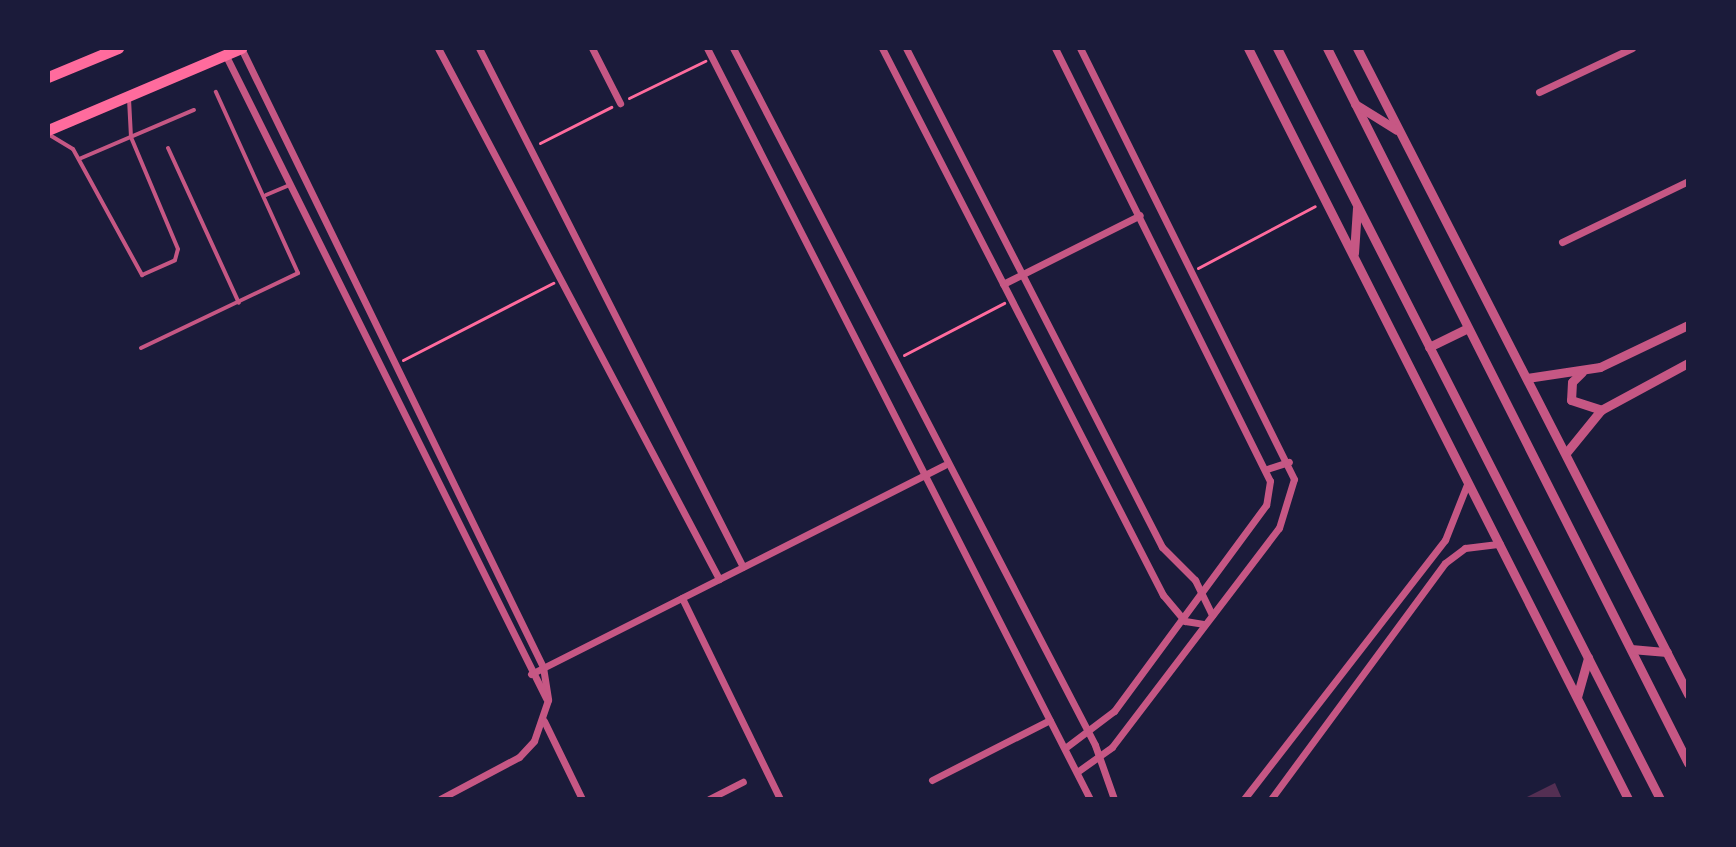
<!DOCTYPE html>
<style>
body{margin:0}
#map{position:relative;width:1736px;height:847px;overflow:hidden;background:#1b1b3a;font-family:"Times New Roman",serif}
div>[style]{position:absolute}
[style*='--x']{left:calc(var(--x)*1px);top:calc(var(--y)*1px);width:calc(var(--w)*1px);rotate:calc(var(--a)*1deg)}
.building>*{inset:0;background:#542f53}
.path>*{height:3px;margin:-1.5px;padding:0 1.5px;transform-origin:1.5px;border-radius:1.5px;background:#ff6b9d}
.service>*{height:4px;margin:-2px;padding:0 2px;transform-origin:2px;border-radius:2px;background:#c65784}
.minor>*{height:7px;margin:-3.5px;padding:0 3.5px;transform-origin:3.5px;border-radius:3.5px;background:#c65784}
.tertiary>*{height:9px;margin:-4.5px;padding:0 4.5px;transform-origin:4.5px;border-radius:4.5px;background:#c65784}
.secondary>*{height:11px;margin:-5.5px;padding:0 5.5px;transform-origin:5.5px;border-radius:5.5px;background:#ff6b9d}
span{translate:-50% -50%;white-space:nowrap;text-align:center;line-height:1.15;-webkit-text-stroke:8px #1b1b3a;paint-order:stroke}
.frame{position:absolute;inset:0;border:50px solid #1b1b3a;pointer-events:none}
</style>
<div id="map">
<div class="building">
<div style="clip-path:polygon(1555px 783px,1562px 799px,1523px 799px)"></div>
</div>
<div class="path">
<div style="--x:629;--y:98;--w:85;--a:-26"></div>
<div style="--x:540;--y:143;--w:80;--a:-26.9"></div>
<div style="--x:1198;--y:268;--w:132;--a:-27.9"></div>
<div style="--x:904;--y:355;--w:113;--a:-27.5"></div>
<div style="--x:403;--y:360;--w:169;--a:-27.2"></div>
</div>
<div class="service">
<div style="--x:48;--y:134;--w:29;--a:31"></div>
<div style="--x:73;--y:149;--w:144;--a:61.3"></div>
<div style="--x:142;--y:275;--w:36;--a:-24"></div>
<div style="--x:175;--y:260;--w:11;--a:-75"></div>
<div style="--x:178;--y:249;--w:121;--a:-112.8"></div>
<div style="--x:131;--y:137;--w:39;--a:-93"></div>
<div style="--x:168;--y:148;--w:170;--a:65.4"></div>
<div style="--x:79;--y:159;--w:125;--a:-23.1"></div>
<div style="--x:266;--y:195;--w:25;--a:-23"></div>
<div style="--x:141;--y:348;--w:174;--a:-25.5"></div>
<div style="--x:298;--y:273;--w:199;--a:-114.4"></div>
</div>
<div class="minor">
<div style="--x:241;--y:48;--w:689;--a:63.99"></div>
<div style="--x:543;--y:667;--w:33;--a:81"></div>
<div style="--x:548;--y:700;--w:43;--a:108.9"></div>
<div style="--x:534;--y:741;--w:22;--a:133"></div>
<div style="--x:519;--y:757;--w:89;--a:152"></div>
<div style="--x:438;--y:48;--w:601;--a:62.11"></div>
<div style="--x:479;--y:48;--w:582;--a:63.04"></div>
<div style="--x:592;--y:48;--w:62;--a:63"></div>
<div style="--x:707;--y:48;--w:843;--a:62.98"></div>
<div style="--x:733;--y:48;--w:785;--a:62.55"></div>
<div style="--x:1095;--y:745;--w:57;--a:70.6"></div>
<div style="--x:882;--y:48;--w:615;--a:62.81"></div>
<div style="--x:1163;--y:595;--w:34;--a:50"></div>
<div style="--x:1185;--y:621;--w:20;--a:9"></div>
<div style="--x:906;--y:48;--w:561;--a:62.84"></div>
<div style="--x:1162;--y:547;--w:47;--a:45"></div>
<div style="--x:1195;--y:580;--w:39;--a:64"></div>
<div style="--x:1055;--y:48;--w:483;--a:63.6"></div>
<div style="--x:1270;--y:481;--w:24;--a:99"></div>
<div style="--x:1266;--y:505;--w:256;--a:126.4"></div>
<div style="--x:1114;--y:711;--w:61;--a:142.9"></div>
<div style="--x:225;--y:54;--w:720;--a:63.51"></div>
<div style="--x:1539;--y:92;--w:103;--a:-25.3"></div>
<div style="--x:1562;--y:242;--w:140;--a:-25.8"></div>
<div style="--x:1003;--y:284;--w:153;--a:-26.7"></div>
<div style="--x:1267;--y:469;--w:23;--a:-18"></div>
<div style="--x:682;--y:598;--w:224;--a:64"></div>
<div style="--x:531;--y:674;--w:463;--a:-26.8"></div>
<div style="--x:544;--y:721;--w:87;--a:64"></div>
<div style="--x:1077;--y:772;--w:43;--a:-35.5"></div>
<div style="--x:1112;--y:747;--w:275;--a:-52.7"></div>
<div style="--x:1279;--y:528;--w:51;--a:-73"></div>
<div style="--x:1294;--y:479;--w:481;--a:-116.4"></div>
<div style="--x:932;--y:780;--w:132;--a:-27"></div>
<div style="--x:709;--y:799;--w:38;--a:-27"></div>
<div style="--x:1244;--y:799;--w:328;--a:-52.2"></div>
<div style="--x:1445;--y:540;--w:62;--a:-68.4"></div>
<div style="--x:1271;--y:799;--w:293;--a:-53.6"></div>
<div style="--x:1445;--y:563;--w:25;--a:-37"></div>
<div style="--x:1465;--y:548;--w:35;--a:-7"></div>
</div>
<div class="tertiary">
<div style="--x:1248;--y:48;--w:842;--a:63.16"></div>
<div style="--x:1277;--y:48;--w:843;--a:62.98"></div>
<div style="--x:1327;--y:48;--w:801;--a:63.21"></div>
<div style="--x:1357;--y:48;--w:726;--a:62.87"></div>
<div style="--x:1355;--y:104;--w:49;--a:31.8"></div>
<div style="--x:1354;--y:253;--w:45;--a:-86.2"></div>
<div style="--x:1429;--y:347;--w:43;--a:-26"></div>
<div style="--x:1582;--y:372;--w:14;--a:135"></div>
<div style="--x:1572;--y:382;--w:18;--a:93"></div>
<div style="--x:1571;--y:400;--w:32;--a:18"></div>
<div style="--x:1527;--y:378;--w:74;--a:-8.6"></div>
<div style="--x:1600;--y:367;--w:98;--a:-25.5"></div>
<div style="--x:1566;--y:453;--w:55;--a:-50.9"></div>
<div style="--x:1601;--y:410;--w:99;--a:-28.4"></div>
<div style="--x:1631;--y:649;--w:36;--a:5"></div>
<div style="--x:1577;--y:697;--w:41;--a:-74.2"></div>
</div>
<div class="secondary">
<div style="--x:48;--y:77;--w:76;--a:-22.5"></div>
<div style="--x:48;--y:130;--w:210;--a:-23"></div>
</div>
<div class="frame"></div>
</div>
